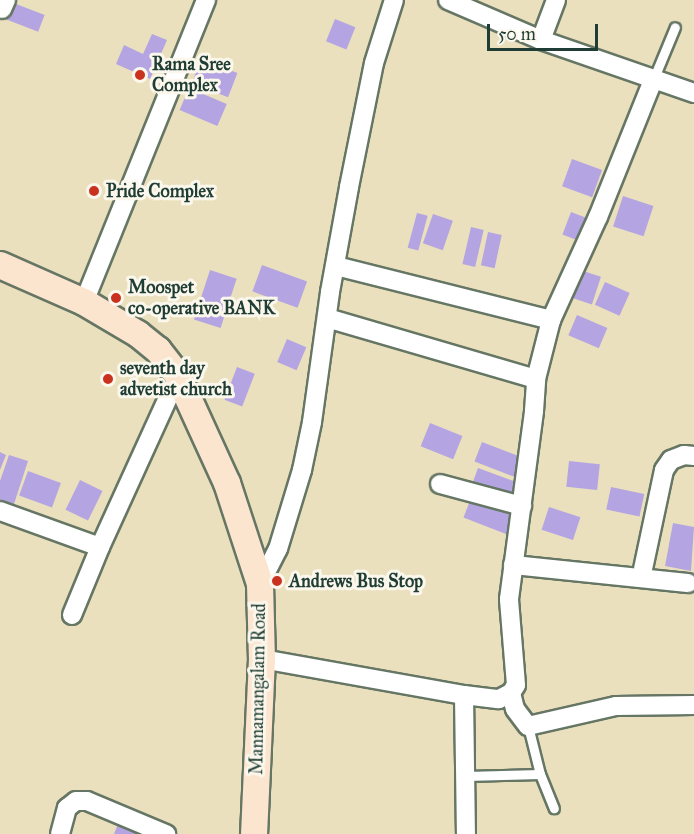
<!DOCTYPE html>
<style>
body{margin:0}
#map{position:relative;width:694px;height:834px;overflow:hidden;background:#eae0bd;font-family:"IM FELL Great Primer",serif}
div>[style]{position:absolute}
[style*='--x']{left:calc(var(--x)*1px);top:calc(var(--y)*1px);width:calc(var(--w)*1px);rotate:calc(var(--a)*1deg)}
.building>*{inset:0;background:#b4a4e2;transform-origin:0 0}
.roads{filter:drop-shadow(2px 0 #667664) drop-shadow(-2px 0 #667664) drop-shadow(0 2px #667664) drop-shadow(0 -2px #667664)}
.service>*{height:9px;margin:-4.5px;padding:0 4.5px;transform-origin:4.5px;border-radius:4.5px;background:#fff}
.minor>*{height:18px;margin:-9px;padding:0 9px;transform-origin:9px;border-radius:9px;background:#fff}
.secondary>*{height:26px;margin:-13px;padding:0 13px;transform-origin:13px;border-radius:13px;background:#fce5cf}
.dots>*{width:16px;height:16px;translate:-50% -50%;box-sizing:border-box;border:3px solid #fbf7ec;border-radius:50%}
span{translate:-50% -50%;white-space:nowrap;text-align:center;line-height:1.15;-webkit-text-stroke:6px #fbf7ec;paint-order:stroke}
.poi-label{font-size:18px;color:#1f3d34;font-weight:700}
.left{translate:0 -50%;text-align:left}
.street-label{font-size:18px;color:#1f3d34}
.scale{position:absolute;left:487px;top:24px;width:111px;height:27px;box-sizing:border-box;border:3px solid #1f3d34;border-top:0;padding-left:8px;font-size:18px;line-height:21px;white-space:nowrap;color:#1f3d34;-webkit-text-stroke:4px #fbf7ec;paint-order:stroke}
</style>
<div id="map">
<div class="building">
<div style="left:11px;top:2px;width:36px;height:18px;rotate:21deg"></div>
<div style="left:335px;top:19px;width:22px;height:24px;rotate:22deg"></div>
<div style="clip-path:polygon(152px 34px,167px 40px,150px 79px,116px 64px,124px 45px,143px 54px)"></div>
<div style="left:201px;top:59px;width:39px;height:26px;rotate:21deg"></div>
<div style="left:189px;top:88px;width:41px;height:24px;rotate:23deg"></div>
<div style="left:572px;top:159px;width:32px;height:29px;rotate:20deg"></div>
<div style="left:623px;top:196px;width:32px;height:32px;rotate:18deg"></div>
<div style="left:571px;top:212px;width:19px;height:24px;rotate:21deg"></div>
<div style="left:417px;top:213px;width:11px;height:36px;rotate:15deg"></div>
<div style="left:433px;top:214px;width:21px;height:31px;rotate:19deg"></div>
<div style="left:471px;top:227px;width:13px;height:38px;rotate:13deg"></div>
<div style="left:488px;top:232px;width:14px;height:34px;rotate:12deg"></div>
<div style="left:262px;top:265px;width:48px;height:28px;rotate:20deg"></div>
<div style="left:210px;top:270px;width:28px;height:52px;rotate:18deg"></div>
<div style="left:580px;top:270px;width:22px;height:29px;rotate:18deg"></div>
<div style="left:605px;top:282px;width:27px;height:25px;rotate:24deg"></div>
<div style="left:577px;top:315px;width:33px;height:22px;rotate:23deg"></div>
<div style="left:287px;top:339px;width:21px;height:25px;rotate:23deg"></div>
<div style="left:237px;top:367px;width:19px;height:35px;rotate:21deg"></div>
<div style="left:430px;top:423px;width:35px;height:25px;rotate:22deg"></div>
<div style="left:482px;top:442px;width:44px;height:21px;rotate:21deg"></div>
<div style="clip-path:polygon(0 452px,6px 455px,0 470px)"></div>
<div style="clip-path:polygon(9px 455px,28px 461px,13px 507px,0 503px,0 481px)"></div>
<div style="left:569px;top:461px;width:31px;height:26px;rotate:6deg"></div>
<div style="left:478px;top:468px;width:47px;height:20px;rotate:20deg"></div>
<div style="left:28px;top:471px;width:35px;height:26px;rotate:20deg"></div>
<div style="left:80px;top:480px;width:25px;height:33px;rotate:26deg"></div>
<div style="left:611px;top:487px;width:34px;height:23px;rotate:12deg"></div>
<div style="left:471px;top:498px;width:49px;height:21px;rotate:21deg"></div>
<div style="left:549px;top:507px;width:33px;height:24px;rotate:18deg"></div>
<div style="clip-path:polygon(673px 523px,694px 527px,691px 571px,665px 566px)"></div>
<div style="clip-path:polygon(118px 824px,140px 834px,114px 834px)"></div>
</div>
<div class="roads">
<div class="service">
<div style="--x:653;--y:80;--w:57;--a:-67.5"></div>
<div style="--x:528;--y:726;--w:49;--a:76"></div>
<div style="--x:540;--y:774;--w:37;--a:68"></div>
<div style="--x:466;--y:776;--w:74;--a:-1.5"></div>
</div>
<div class="minor">
<div style="--x:448;--y:0;--w:101;--a:23.3"></div>
<div style="--x:541;--y:40;--w:162;--a:19.1"></div>
<div style="--x:2;--y:9;--w:10;--a:-66"></div>
<div style="--x:541;--y:40;--w:43;--a:-69.4"></div>
<div style="--x:336;--y:266;--w:222;--a:14.1"></div>
<div style="--x:84;--y:302;--w:326;--a:-68"></div>
<div style="--x:327;--y:318;--w:218;--a:16.3"></div>
<div style="--x:440;--y:484;--w:85;--a:15"></div>
<div style="--x:0;--y:511;--w:106;--a:19.8"></div>
<div style="--x:100;--y:547;--w:188;--a:-65.5"></div>
<div style="--x:513;--y:565;--w:176;--a:5.9"></div>
<div style="--x:643;--y:569;--w:101;--a:-78"></div>
<div style="--x:664;--y:470;--w:12;--a:-55"></div>
<div style="--x:671;--y:460;--w:14;--a:-21"></div>
<div style="--x:684;--y:455;--w:10;--a:6"></div>
<div style="--x:260;--y:584;--w:39;--a:-63"></div>
<div style="--x:278;--y:549;--w:83;--a:-73.1"></div>
<div style="--x:302;--y:470;--w:49;--a:-78.2"></div>
<div style="--x:312;--y:422;--w:131;--a:-82.1"></div>
<div style="--x:330;--y:292;--w:107;--a:-79.7"></div>
<div style="--x:349;--y:187;--w:126;--a:-78.6"></div>
<div style="--x:374;--y:63;--w:66;--a:-72.4"></div>
<div style="--x:72;--y:615;--w:74;--a:-67.6"></div>
<div style="--x:262;--y:659;--w:205;--a:10.1"></div>
<div style="--x:464;--y:695;--w:139;--a:89.2"></div>
<div style="--x:511;--y:693;--w:16;--a:76"></div>
<div style="--x:515;--y:709;--w:21;--a:53"></div>
<div style="--x:528;--y:726;--w:90;--a:-12.8"></div>
<div style="--x:616;--y:706;--w:78;--a:-0.7"></div>
<div style="--x:464;--y:695;--w:35;--a:7"></div>
<div style="--x:499;--y:699;--w:13;--a:-27"></div>
<div style="--x:511;--y:693;--w:9;--a:-58"></div>
<div style="--x:516;--y:685;--w:86;--a:-94.7"></div>
<div style="--x:509;--y:599;--w:190;--a:-82.4"></div>
<div style="--x:534;--y:411;--w:32;--a:-86"></div>
<div style="--x:536;--y:379;--w:61;--a:-75.7"></div>
<div style="--x:551;--y:320;--w:113;--a:-65.5"></div>
<div style="--x:598;--y:217;--w:148;--a:-68.1"></div>
<div style="--x:60;--y:834;--w:27;--a:-75"></div>
<div style="--x:67;--y:808;--w:11;--a:-38"></div>
<div style="--x:76;--y:801;--w:11;--a:0"></div>
<div style="--x:87;--y:801;--w:86;--a:22.7"></div>
</div>
<div class="secondary">
<div style="--x:0;--y:265;--w:92;--a:23.8"></div>
<div style="--x:84;--y:302;--w:63;--a:30.7"></div>
<div style="--x:138;--y:334;--w:26;--a:39"></div>
<div style="--x:158;--y:350;--w:33;--a:52"></div>
<div style="--x:178;--y:376;--w:118;--a:65.4"></div>
<div style="--x:227;--y:483;--w:106;--a:71.9"></div>
<div style="--x:260;--y:584;--w:75;--a:88.5"></div>
<div style="--x:262;--y:659;--w:175;--a:92.6"></div>
</div>
</div>
<div class="dots">
<div style="left:140px;top:75px;background:#c8321e"></div>
<div style="left:94px;top:191px;background:#c8321e"></div>
<div style="left:116px;top:298px;background:#c8321e"></div>
<div style="left:108px;top:379px;background:#c8321e"></div>
<div style="left:277px;top:581px;background:#c8321e"></div>
</div>
<div class="poi-label">
<span class="left" style="left:152px;top:75px">Rama Sree<br>Complex</span>
<span class="left" style="left:106px;top:191px">Pride Complex</span>
<span class="left" style="left:128px;top:298px">Moospet<br>co-operative BANK</span>
<span class="left" style="left:120px;top:379px">seventh day<br>advetist church</span>
<span class="left" style="left:289px;top:581px">Andrews Bus Stop</span>
</div>
<div class="street-label">
<span style="left:258px;top:689px;rotate:-89deg">Mannamangalam Road</span>
</div>
<div class="scale">50 m</div>
</div>
